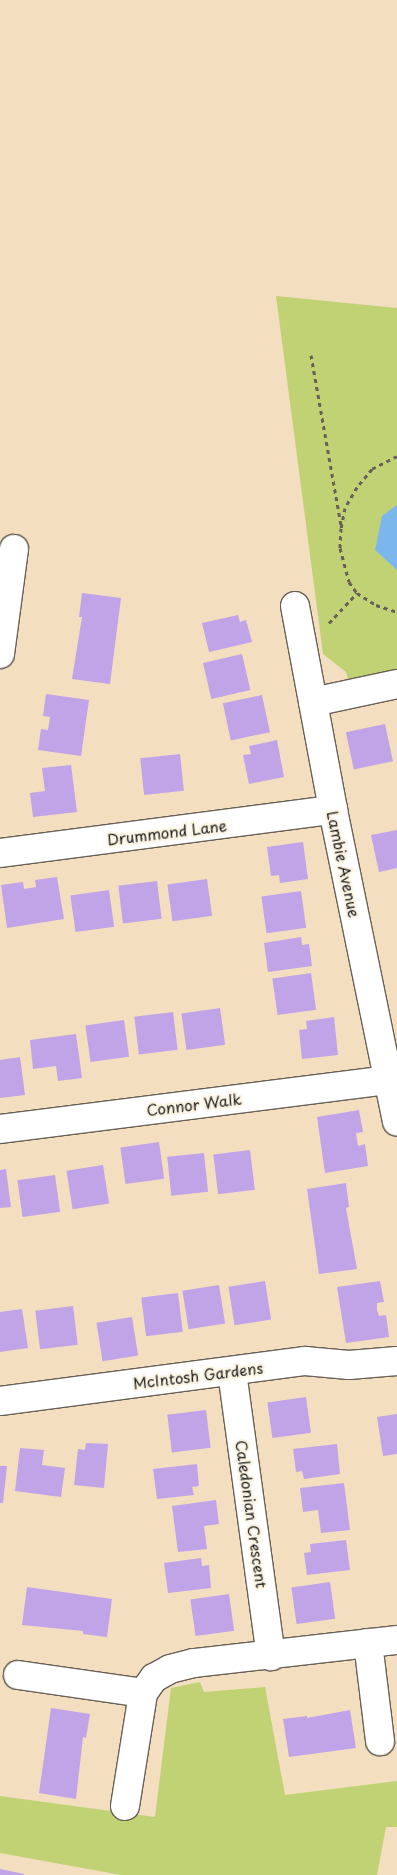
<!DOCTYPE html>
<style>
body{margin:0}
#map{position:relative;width:397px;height:1875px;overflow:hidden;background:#f4dec0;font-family:"Playpen Sans",sans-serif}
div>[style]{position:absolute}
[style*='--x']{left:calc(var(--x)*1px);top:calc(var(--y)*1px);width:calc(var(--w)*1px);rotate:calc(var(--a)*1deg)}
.green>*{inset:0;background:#c1d274}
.water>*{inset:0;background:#7bb7ed}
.building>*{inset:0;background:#c0a4e7;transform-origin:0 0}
.path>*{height:3px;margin-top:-1.5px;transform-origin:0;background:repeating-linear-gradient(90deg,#686055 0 4px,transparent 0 8px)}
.roads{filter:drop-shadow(1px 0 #686055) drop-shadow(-1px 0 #686055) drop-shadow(0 1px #686055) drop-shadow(0 -1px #686055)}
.minor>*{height:28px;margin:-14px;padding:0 14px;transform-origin:14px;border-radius:14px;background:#fff}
span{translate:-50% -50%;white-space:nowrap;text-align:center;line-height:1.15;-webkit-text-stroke:5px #fcf5e5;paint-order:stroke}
.street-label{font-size:15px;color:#1c1c1c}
</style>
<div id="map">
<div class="green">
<div style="clip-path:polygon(276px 296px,397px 308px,397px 670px,348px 680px,346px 672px,323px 654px)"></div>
<div style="clip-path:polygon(200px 1682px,204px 1692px,265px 1687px,285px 1795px,397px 1781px,397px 1827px,386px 1827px,377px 1875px,121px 1875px,0 1853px,0 1796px,155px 1817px,171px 1688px)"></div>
</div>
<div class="water">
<div style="clip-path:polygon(397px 505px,397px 570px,375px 550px,382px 516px)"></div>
</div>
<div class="building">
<div style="clip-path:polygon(82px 593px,121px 598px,110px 684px,72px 679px,82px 617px,79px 617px)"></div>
<div style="clip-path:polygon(238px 615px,240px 622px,246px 620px,252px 642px,209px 652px,202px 623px)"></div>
<div style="left:242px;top:654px;width:37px;height:40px;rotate:77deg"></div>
<div style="clip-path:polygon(46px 694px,89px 700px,81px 756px,38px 750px,41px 729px,48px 730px,49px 723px,50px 717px,43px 716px)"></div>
<div style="left:262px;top:695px;width:38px;height:40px;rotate:78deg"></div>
<div style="left:385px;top:724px;width:38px;height:40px;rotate:78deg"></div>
<div style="clip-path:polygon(277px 740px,284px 777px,249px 784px,243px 755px,251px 754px,249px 746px)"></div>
<div style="left:180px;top:754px;width:37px;height:40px;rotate:84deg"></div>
<div style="clip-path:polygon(71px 765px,77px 812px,33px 817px,30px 793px,45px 791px,42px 768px)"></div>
<div style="clip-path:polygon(397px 830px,397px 868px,379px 872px,371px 835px)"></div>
<div style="clip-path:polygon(303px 842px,308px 879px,280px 883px,279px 875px,271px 876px,267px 847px)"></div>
<div style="clip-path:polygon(57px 877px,64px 919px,7px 928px,1px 885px,23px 882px,24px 889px,36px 887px,35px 880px)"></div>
<div style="left:207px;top:879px;width:37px;height:40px;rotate:82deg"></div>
<div style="left:157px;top:881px;width:38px;height:39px;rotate:83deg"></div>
<div style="left:109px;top:890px;width:37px;height:39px;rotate:82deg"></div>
<div style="left:301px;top:891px;width:37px;height:40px;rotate:82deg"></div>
<div style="clip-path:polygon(301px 937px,302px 945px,309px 944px,312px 966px,268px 972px,264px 943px)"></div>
<div style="left:311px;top:973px;width:37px;height:39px;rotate:82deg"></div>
<div style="left:220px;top:1008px;width:37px;height:39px;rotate:82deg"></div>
<div style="left:173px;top:1012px;width:38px;height:39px;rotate:83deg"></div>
<div style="clip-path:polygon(334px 1017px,338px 1055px,302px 1059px,299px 1030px,307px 1029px,306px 1021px)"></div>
<div style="left:124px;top:1020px;width:37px;height:39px;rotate:82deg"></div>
<div style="clip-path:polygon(76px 1034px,82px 1078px,58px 1081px,56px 1066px,33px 1069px,30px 1040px)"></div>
<div style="clip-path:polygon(20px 1057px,25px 1095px,0 1098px,0 1060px)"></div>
<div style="clip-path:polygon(359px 1110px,363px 1132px,356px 1133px,357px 1140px,358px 1146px,365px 1144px,368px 1166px,325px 1173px,317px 1117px)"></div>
<div style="left:159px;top:1142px;width:37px;height:39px;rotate:82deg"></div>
<div style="left:250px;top:1150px;width:40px;height:37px;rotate:83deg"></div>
<div style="left:204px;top:1153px;width:39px;height:37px;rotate:84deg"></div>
<div style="left:103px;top:1165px;width:39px;height:37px;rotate:81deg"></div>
<div style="clip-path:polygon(6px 1169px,11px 1207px,0 1208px,0 1170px)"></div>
<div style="left:55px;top:1175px;width:37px;height:38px;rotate:82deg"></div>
<div style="clip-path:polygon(346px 1183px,349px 1207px,346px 1208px,357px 1269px,319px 1274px,307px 1189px)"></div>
<div style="left:265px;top:1281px;width:39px;height:37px;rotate:81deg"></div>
<div style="clip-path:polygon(380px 1281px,384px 1302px,377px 1303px,377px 1310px,379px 1316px,386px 1315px,389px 1337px,346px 1343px,337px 1287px)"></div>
<div style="left:219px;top:1285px;width:39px;height:37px;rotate:81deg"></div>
<div style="left:178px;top:1293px;width:39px;height:37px;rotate:83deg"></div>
<div style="left:73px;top:1306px;width:39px;height:38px;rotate:83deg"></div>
<div style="clip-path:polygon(22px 1309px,28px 1348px,0 1352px,0 1312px)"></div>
<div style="left:132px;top:1317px;width:39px;height:36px;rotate:81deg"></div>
<div style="left:306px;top:1397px;width:36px;height:39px;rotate:82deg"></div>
<div style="left:206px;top:1410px;width:38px;height:39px;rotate:83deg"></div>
<div style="clip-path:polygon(397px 1414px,397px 1454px,383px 1456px,377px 1417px)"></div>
<div style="clip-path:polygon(86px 1443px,108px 1444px,104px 1488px,74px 1485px,78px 1449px,85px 1450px)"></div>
<div style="clip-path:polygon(337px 1444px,340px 1474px,304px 1479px,302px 1471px,296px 1472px,293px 1449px)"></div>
<div style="clip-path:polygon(20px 1448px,44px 1450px,42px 1465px,65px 1468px,61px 1497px,15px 1491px)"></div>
<div style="clip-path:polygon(197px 1464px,199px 1486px,192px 1487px,194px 1495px,157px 1499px,153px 1469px)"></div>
<div style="clip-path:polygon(0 1466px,7px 1466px,3px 1503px,0 1503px)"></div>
<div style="clip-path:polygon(344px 1483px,350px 1530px,321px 1533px,318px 1510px,303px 1512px,300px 1488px)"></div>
<div style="clip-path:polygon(216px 1500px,219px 1524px,204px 1526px,207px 1549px,178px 1552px,172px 1506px)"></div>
<div style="clip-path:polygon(346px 1540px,350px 1570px,307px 1575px,304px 1553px,311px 1552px,310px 1544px)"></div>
<div style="clip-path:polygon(201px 1558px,202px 1566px,209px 1565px,211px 1588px,168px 1593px,164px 1563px)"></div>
<div style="left:330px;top:1582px;width:37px;height:39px;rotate:82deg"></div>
<div style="clip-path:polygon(27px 1587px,112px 1599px,107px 1637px,83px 1634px,83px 1631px,22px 1625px)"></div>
<div style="left:229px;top:1594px;width:37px;height:39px;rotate:82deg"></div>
<div style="clip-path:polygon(51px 1708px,90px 1714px,86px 1738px,83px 1737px,76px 1799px,39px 1793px)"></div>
<div style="clip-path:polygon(350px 1710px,356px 1748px,289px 1757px,283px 1719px,307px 1716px,307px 1718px)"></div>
<div style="clip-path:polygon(0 1869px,24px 1874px,24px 1875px,0 1875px)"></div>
</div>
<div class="path">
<div style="--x:311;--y:355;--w:174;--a:80"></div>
<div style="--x:397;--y:456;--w:28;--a:153"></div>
<div style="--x:372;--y:469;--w:23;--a:130"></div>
<div style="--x:357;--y:487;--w:24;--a:120"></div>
<div style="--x:345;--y:508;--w:20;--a:101"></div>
<div style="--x:341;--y:528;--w:20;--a:93"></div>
<div style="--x:340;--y:548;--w:35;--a:75"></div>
<div style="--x:349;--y:582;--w:14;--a:54"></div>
<div style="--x:357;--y:593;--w:22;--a:32"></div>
<div style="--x:376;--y:605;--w:22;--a:18"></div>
<div style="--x:329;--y:623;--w:41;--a:-47"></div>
</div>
<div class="roads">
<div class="minor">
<div style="--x:295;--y:606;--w:208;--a:79.4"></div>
<div style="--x:333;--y:810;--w:318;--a:78.4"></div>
<div style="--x:0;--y:654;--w:106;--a:-82.4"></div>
<div style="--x:313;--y:702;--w:86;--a:-12.1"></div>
<div style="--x:0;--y:853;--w:336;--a:-7.4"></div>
<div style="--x:0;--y:1129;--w:392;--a:-7.2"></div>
<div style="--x:232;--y:1372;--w:287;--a:82.2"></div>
<div style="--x:0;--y:1401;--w:308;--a:-7.5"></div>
<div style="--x:305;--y:1361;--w:44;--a:5.2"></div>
<div style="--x:349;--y:1365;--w:48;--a:-4.8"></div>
<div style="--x:368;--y:1643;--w:99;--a:83"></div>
<div style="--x:18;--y:1675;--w:126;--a:8.2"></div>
<div style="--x:125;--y:1806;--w:114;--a:-80.9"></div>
<div style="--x:143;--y:1693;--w:19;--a:-54"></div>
<div style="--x:154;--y:1678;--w:18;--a:-29"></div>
<div style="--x:170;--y:1669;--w:25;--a:-14"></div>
<div style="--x:194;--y:1663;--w:204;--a:-6.5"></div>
</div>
</div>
<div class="street-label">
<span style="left:167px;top:832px;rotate:-7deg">Drummond Lane</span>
<span style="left:344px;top:864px;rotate:78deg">Lambie Avenue</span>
<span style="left:194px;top:1104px;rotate:-7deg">Connor Walk</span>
<span style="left:198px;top:1375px;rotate:-7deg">McIntosh Gardens</span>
<span style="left:252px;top:1514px;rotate:82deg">Caledonian Crescent</span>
</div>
</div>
